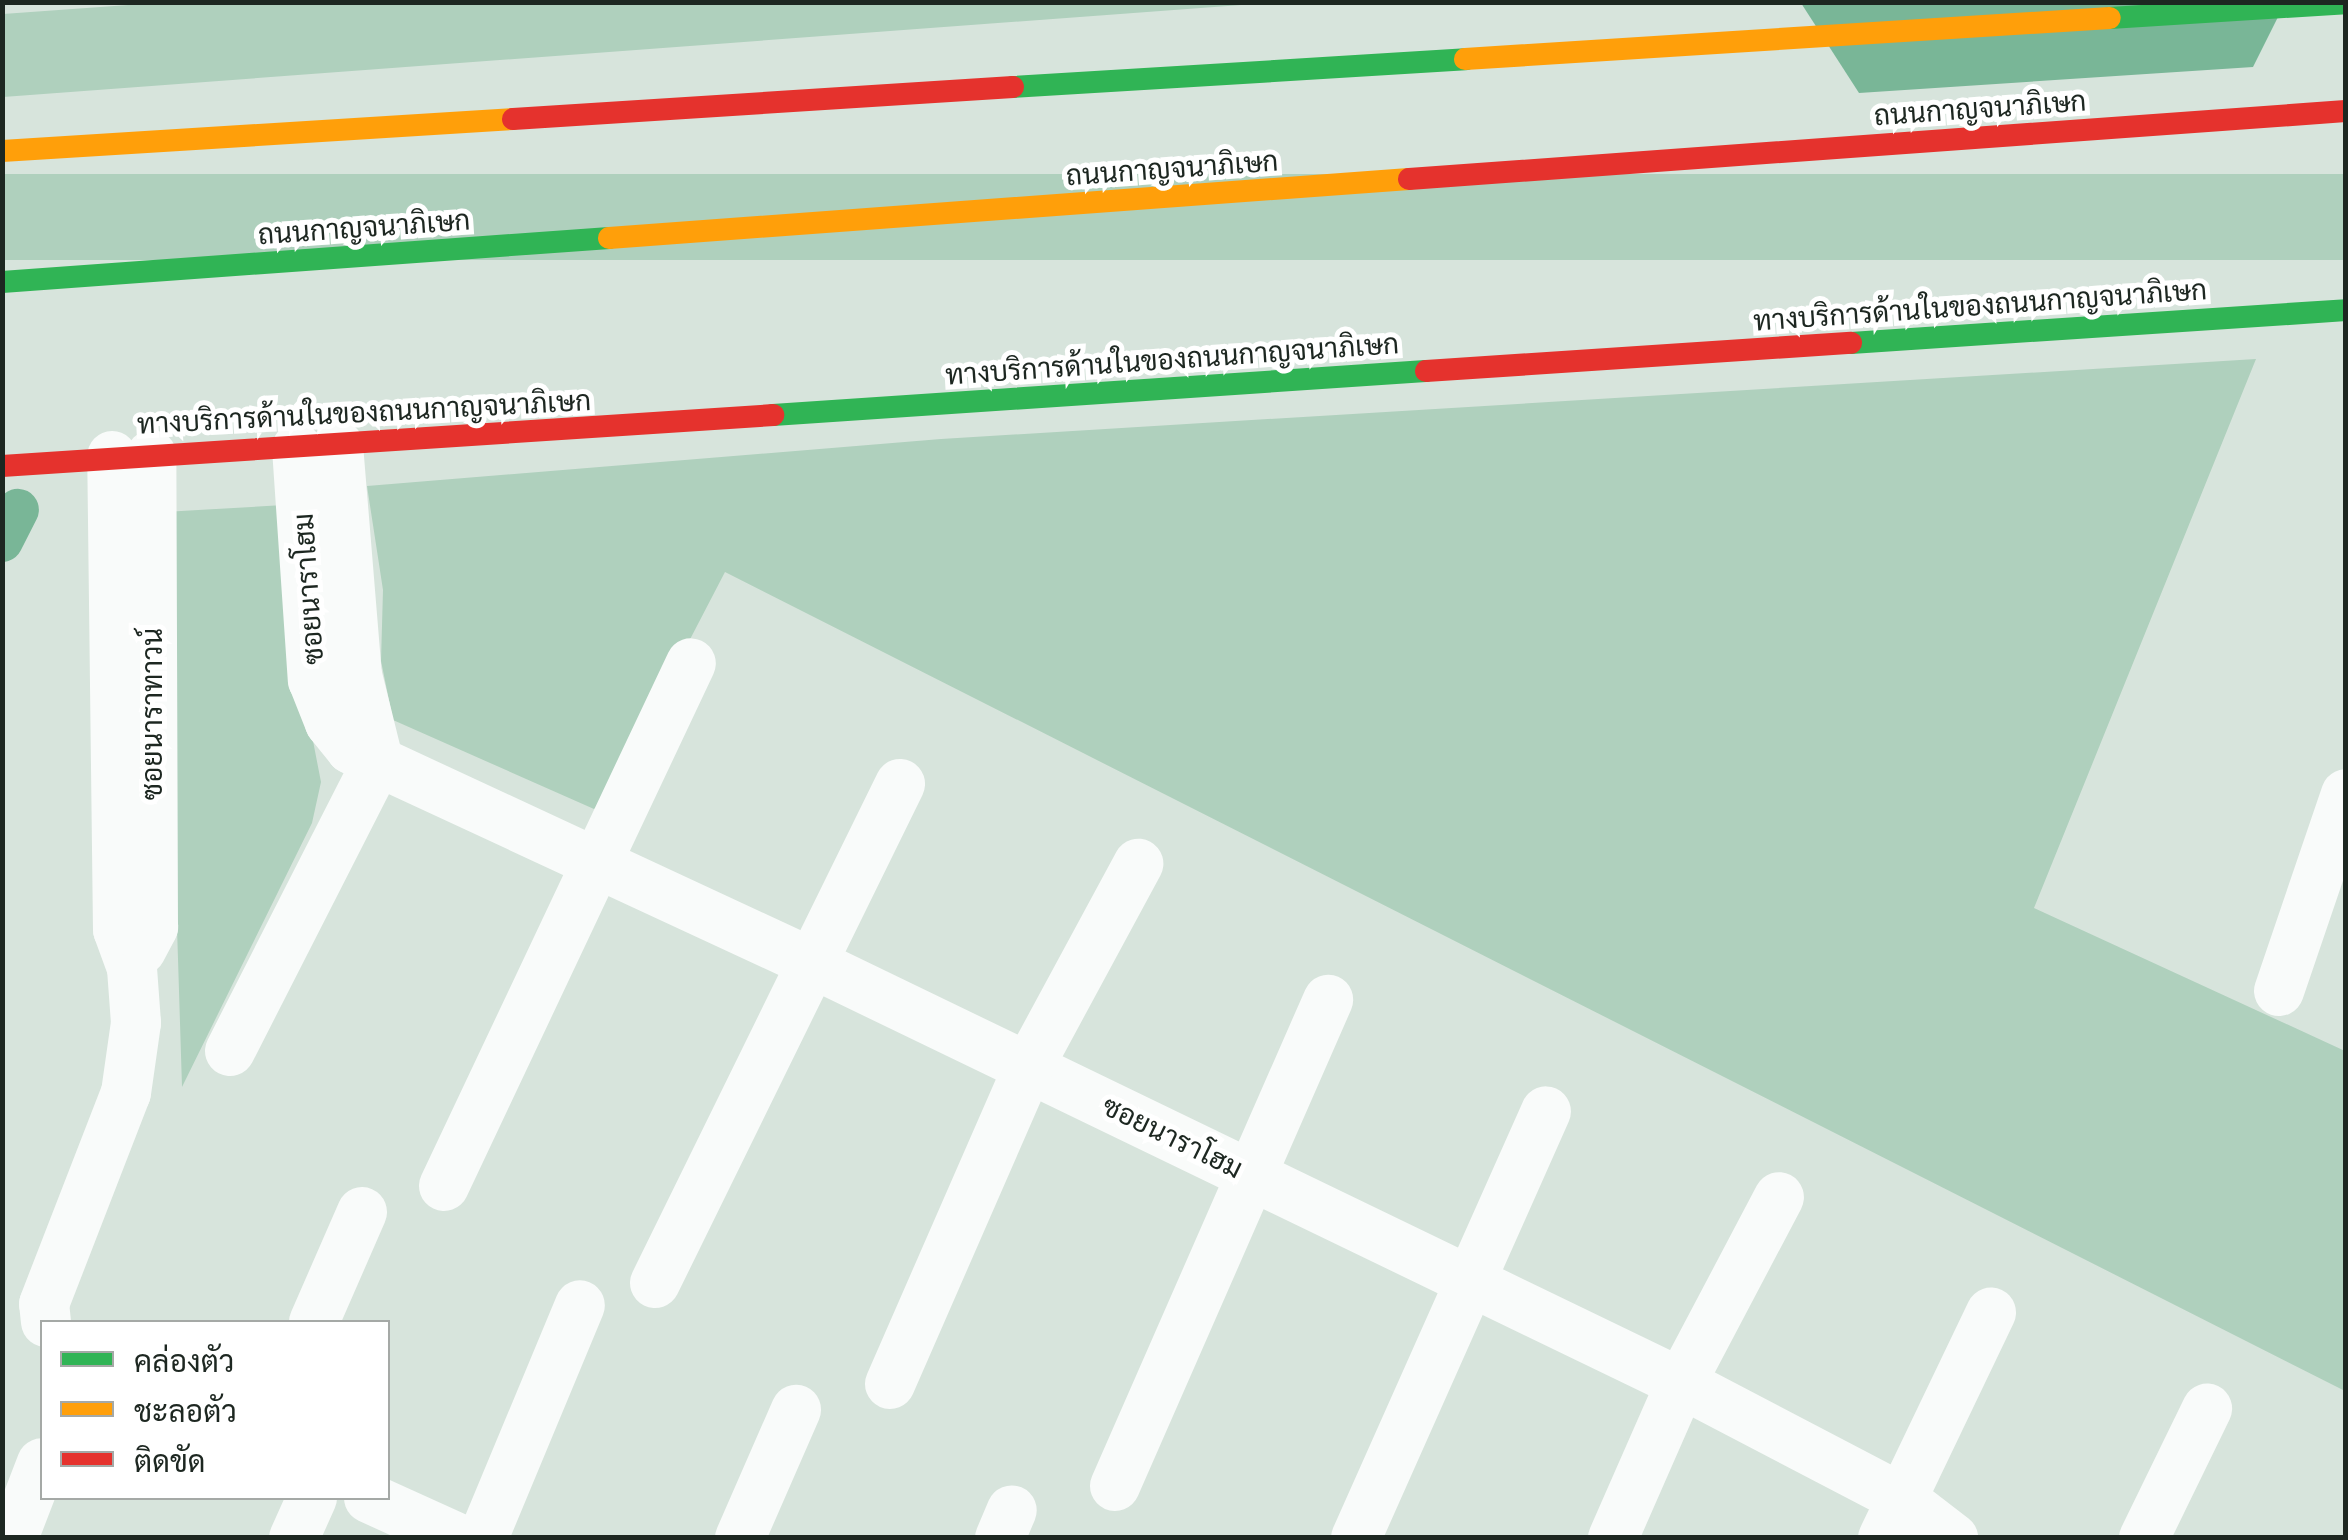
<!DOCTYPE html>
<meta charset="utf-8">
<style>
body{margin:0}
#map{position:relative;width:2348px;height:1540px;overflow:hidden;background:#d7e4dc;font-family:Lato,Sarabun,sans-serif}
div>[style]{position:absolute}
[style*='--x']{left:calc(var(--x)*1px);top:calc(var(--y)*1px);width:calc(var(--w)*1px);rotate:calc(var(--a)*1deg)}
.green>*{inset:0;background:#afd0bd;transform-origin:0 0}
.water>*{inset:0;background:#79b697}
.canal>*{height:42px;margin:-21px;padding:0 21px;transform-origin:21px;border-radius:21px;background:#79b697}
.street>*{height:50px;margin:-25px;padding:0 25px;transform-origin:25px;border-radius:25px;background:#f9fbfa}
.fast>*{height:22px;margin:-11px;padding:0 11px;transform-origin:11px;border-radius:11px;background:#30b455}
.slow>*{height:22px;margin:-11px;padding:0 11px;transform-origin:11px;border-radius:11px;background:#ff9f0a}
.jam>*{height:22px;margin:-11px;padding:0 11px;transform-origin:11px;border-radius:11px;background:#e5322d}
span{translate:-50% -50%;white-space:nowrap;text-align:center;line-height:1.15;-webkit-text-stroke:10px #fff;paint-order:stroke}
.street-label{font-size:28px;color:#1d2721}
.frame{position:absolute;inset:0;border:5px solid #1d2721;pointer-events:none}
.legend{position:absolute;left:40px;top:1320px;width:350px;height:180px;box-sizing:border-box;background:#fff;border:2px solid #a5a9a6;margin:0;padding:12px 18px;list-style:none;font-size:30px;color:#1d2721}
.legend li{display:flex;align-items:center;gap:20px;height:50px}
.legend b{width:50px;border:2px solid #a5a9a6}
</style>
<div id="map">
<div class="green">
<div style="clip-path:polygon(156px 3px,156px 2px,1268px 3px,3px 97px,3px 14px)"></div>
<div style="left:2345px;top:174px;width:86px;height:2348px;rotate:90deg"></div>
<div style="clip-path:polygon(2256px 359px,2034px 908px,2345px 1051px,2345px 1391px,725px 572px,606px 801px,594px 809px,393px 720px,381px 661px,383px 590px,367px 486px,941px 439px)"></div>
<div style="clip-path:polygon(284px 505px,294px 643px,321px 782px,312px 823px,182px 1087px,164px 512px)"></div>
</div>
<div class="water">
<div style="clip-path:polygon(1801px 3px,2285px 3px,2253px 67px,1859px 93px)"></div>
</div>
<div class="canal">
<div style="--x:2;--y:541;--w:35;--a:-63"></div>
</div>
<div class="street">
<div style="--x:338;--y:445;--w:231;--a:85.3"></div>
<div style="--x:357;--y:675;--w:88;--a:76.1"></div>
<div style="--x:297;--y:448;--w:233;--a:86.1"></div>
<div style="--x:313;--y:680;--w:46;--a:68.4"></div>
<div style="--x:330;--y:723;--w:33;--a:51"></div>
<div style="--x:351;--y:749;--w:508;--a:24.9"></div>
<div style="--x:812;--y:963;--w:965;--a:25.8"></div>
<div style="--x:1681;--y:1383;--w:248;--a:27.6"></div>
<div style="--x:1901;--y:1498;--w:66;--a:37.6"></div>
<div style="--x:141;--y:950;--w:26;--a:-62"></div>
<div style="--x:153;--y:927;--w:472;--a:-90.2"></div>
<div style="--x:2279;--y:991;--w:208;--a:-71.2"></div>
<div style="--x:230;--y:1051;--w:326;--a:-63"></div>
<div style="--x:444;--y:1186;--w:578;--a:-64.72"></div>
<div style="--x:655;--y:1283;--w:556;--a:-63.85"></div>
<div style="--x:46;--y:1322;--w:18;--a:-96"></div>
<div style="--x:44;--y:1304;--w:226;--a:-68.8"></div>
<div style="--x:126;--y:1093;--w:71;--a:-81.9"></div>
<div style="--x:136;--y:1023;--w:55;--a:-94.2"></div>
<div style="--x:132;--y:968;--w:40;--a:-110.2"></div>
<div style="--x:118;--y:930;--w:474;--a:-90.7"></div>
<div style="--x:314;--y:1322;--w:120;--a:-66.4"></div>
<div style="--x:890;--y:1384;--w:347;--a:-66.4"></div>
<div style="--x:1029;--y:1066;--w:230;--a:-61.6"></div>
<div style="--x:1115;--y:1486;--w:531;--a:-66.33"></div>
<div style="--x:369;--y:1498;--w:97;--a:24.4"></div>
<div style="--x:13;--y:1538;--w:80;--a:-68.9"></div>
<div style="--x:294;--y:1538;--w:44;--a:-65.8"></div>
<div style="--x:483;--y:1538;--w:252;--a:-67.4"></div>
<div style="--x:740;--y:1538;--w:140;--a:-66.4"></div>
<div style="--x:1000;--y:1538;--w:30;--a:-67"></div>
<div style="--x:1356;--y:1538;--w:467;--a:-66"></div>
<div style="--x:1613;--y:1538;--w:169;--a:-66.3"></div>
<div style="--x:1681;--y:1383;--w:210;--a:-62.2"></div>
<div style="--x:1883;--y:1538;--w:250;--a:-64.4"></div>
<div style="--x:2144;--y:1538;--w:144;--a:-64"></div>
</div>
<div class="fast">
<div style="--x:2110;--y:18;--w:236;--a:-3.6"></div>
<div style="--x:1013;--y:87;--w:453;--a:-3.5"></div>
<div style="--x:2;--y:282;--w:609;--a:-4.15"></div>
<div style="--x:1851;--y:343;--w:496;--a:-3.8"></div>
<div style="--x:773;--y:415;--w:654;--a:-3.85"></div>
</div>
<div class="slow">
<div style="--x:1465;--y:59;--w:646;--a:-3.64"></div>
<div style="--x:2;--y:151;--w:512;--a:-3.58"></div>
<div style="--x:609;--y:238;--w:802;--a:-4.22"></div>
</div>
<div class="jam">
<div style="--x:513;--y:119;--w:501;--a:-3.66"></div>
<div style="--x:1409;--y:179;--w:939;--a:-4.15"></div>
<div style="--x:1426;--y:371;--w:426;--a:-3.8"></div>
<div style="--x:2;--y:466;--w:773;--a:-3.78"></div>
</div>
<div class="street-label">
<span style="left:1980px;top:107px;rotate:-4deg">ถนนกาญจนาภิเษก</span>
<span style="left:1172px;top:167px;rotate:-4deg">ถนนกาญจนาภิเษก</span>
<span style="left:364px;top:226px;rotate:-4deg">ถนนกาญจนาภิเษก</span>
<span style="left:1980px;top:304px;rotate:-4deg">ทางบริการด้านในของถนนกาญจนาภิเษก</span>
<span style="left:1172px;top:358px;rotate:-4deg">ทางบริการด้านในของถนนกาญจนาภิเษก</span>
<span style="left:364px;top:411px;rotate:-3deg">ทางบริการด้านในของถนนกาญจนาภิเษก</span>
<span style="left:307px;top:589px;rotate:-94deg">ซอยนาราโฮม</span>
<span style="left:151px;top:714px;rotate:-90deg">ซอยนาราทาวน์</span>
<span style="left:1173px;top:1136px;rotate:26deg">ซอยนาราโฮม</span>
</div>
<div class="frame"></div>
<ul class="legend">
<li><b style="height:12px;background:#30b455"></b>คล่องตัว</li>
<li><b style="height:12px;background:#ff9f0a"></b>ชะลอตัว</li>
<li><b style="height:12px;background:#e5322d"></b>ติดขัด</li>
</ul>
</div>
